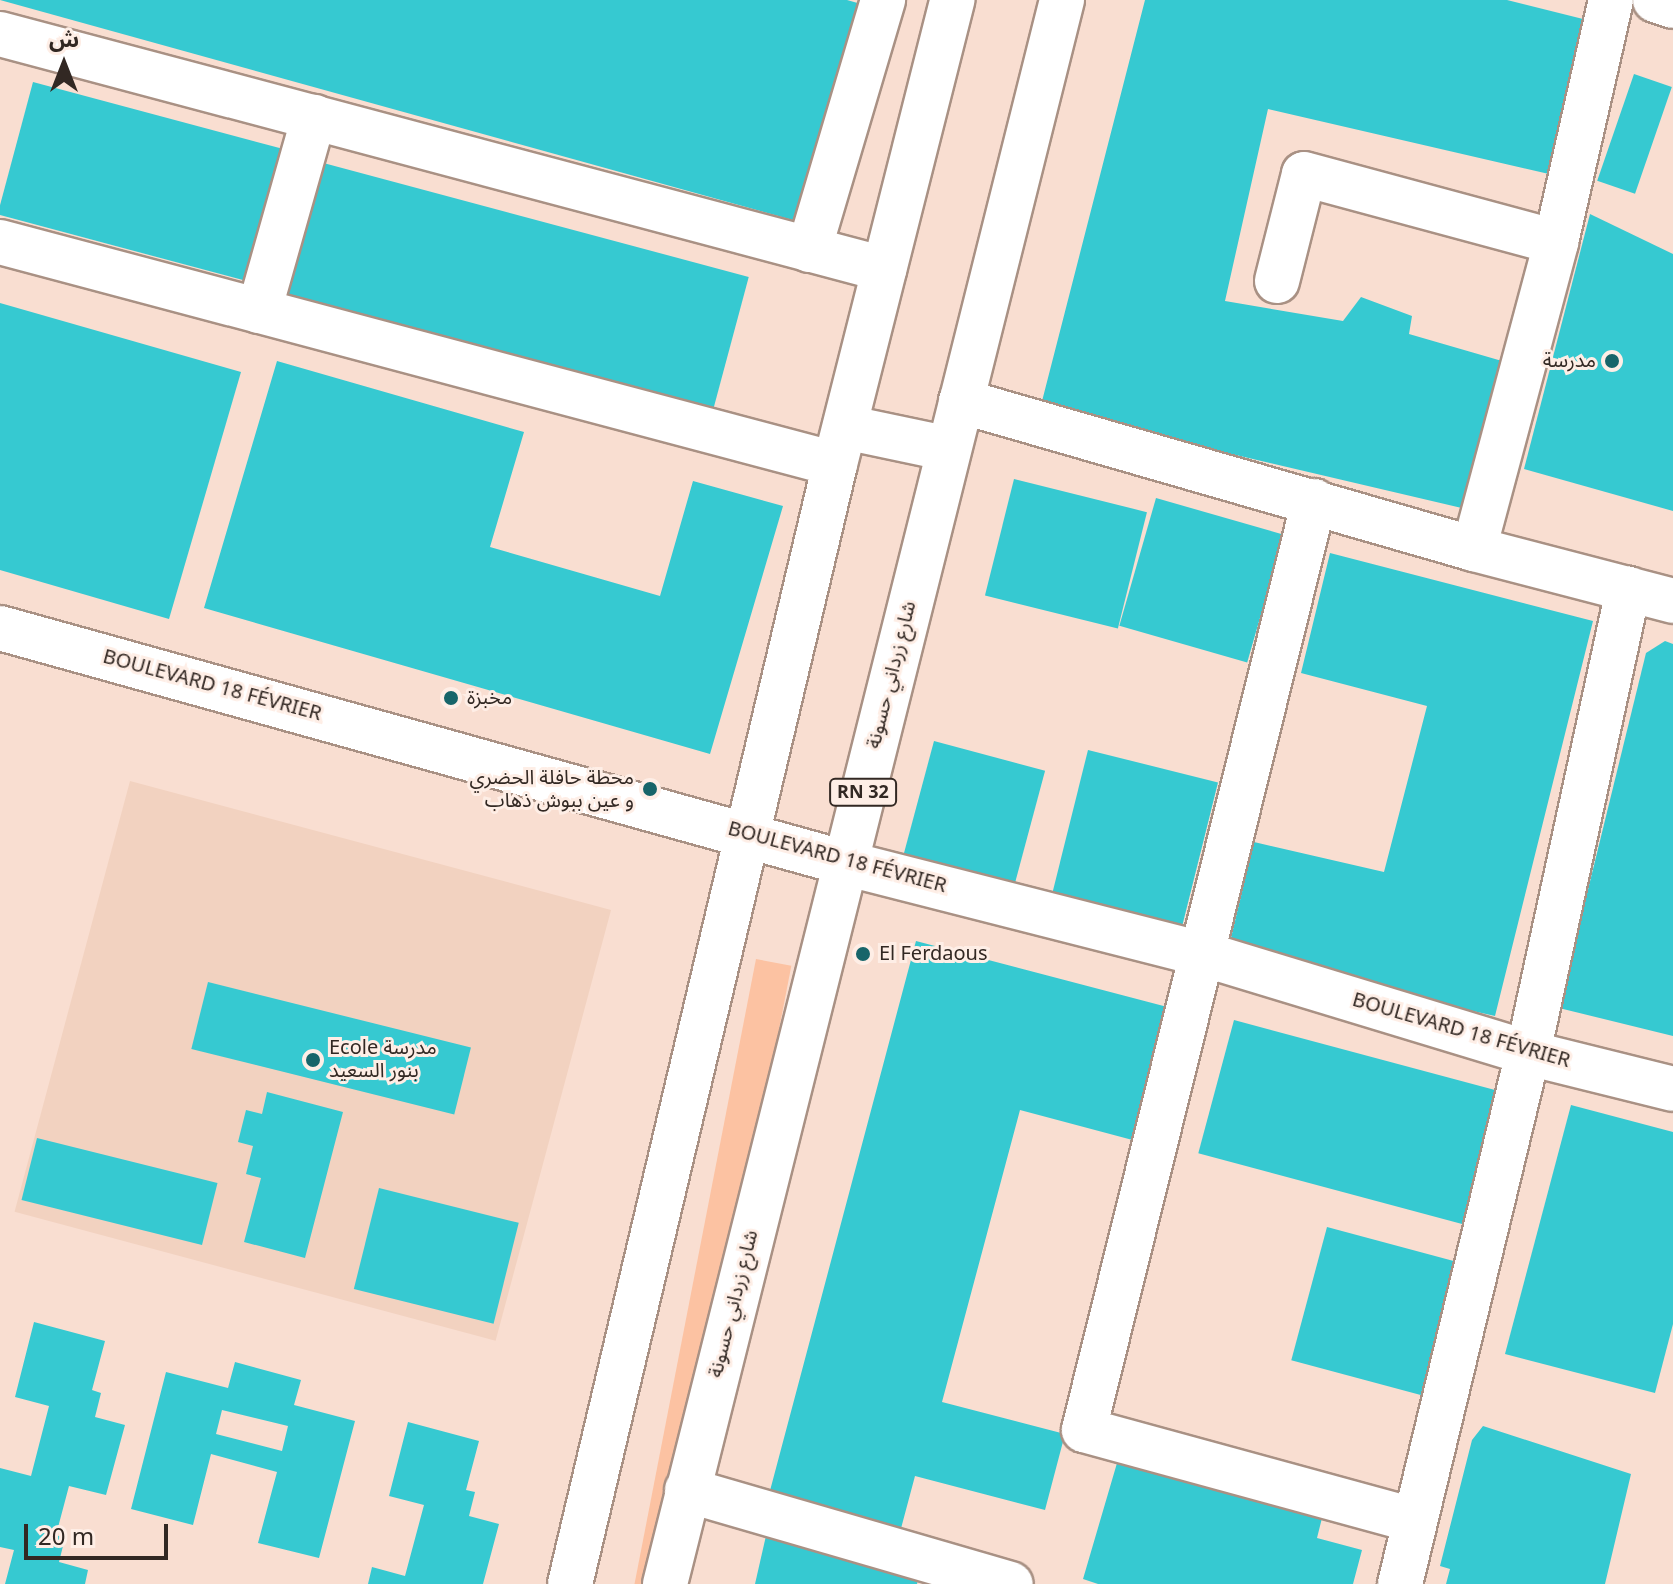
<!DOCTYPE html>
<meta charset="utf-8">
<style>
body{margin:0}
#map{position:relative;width:1673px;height:1584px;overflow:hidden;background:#f9ded1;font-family:Georgia,"Noto Sans Arabic",serif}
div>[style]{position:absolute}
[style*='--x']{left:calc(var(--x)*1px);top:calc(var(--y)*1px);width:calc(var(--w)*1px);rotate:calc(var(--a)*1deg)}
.built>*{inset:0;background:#f2d2c0;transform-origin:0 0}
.green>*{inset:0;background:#fcc2a2;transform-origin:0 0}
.building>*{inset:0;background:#36c9d1;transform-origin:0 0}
.roads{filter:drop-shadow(2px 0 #a99184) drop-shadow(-2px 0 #a99184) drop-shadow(0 2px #a99184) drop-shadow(0 -2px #a99184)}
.minor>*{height:44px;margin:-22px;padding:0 22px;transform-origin:22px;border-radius:22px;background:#fff}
.secondary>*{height:44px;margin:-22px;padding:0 22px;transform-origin:22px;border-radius:22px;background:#fff}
.primary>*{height:44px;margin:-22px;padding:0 22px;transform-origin:22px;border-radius:22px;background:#fff}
.dots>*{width:22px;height:22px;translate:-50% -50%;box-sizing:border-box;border:4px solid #feeee6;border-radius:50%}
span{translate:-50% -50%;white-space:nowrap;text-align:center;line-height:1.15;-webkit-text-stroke:6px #feeee6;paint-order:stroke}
.shield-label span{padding:2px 6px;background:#feeee6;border:2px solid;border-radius:6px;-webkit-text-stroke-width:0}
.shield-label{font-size:18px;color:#322823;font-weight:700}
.poi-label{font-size:20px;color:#322823}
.right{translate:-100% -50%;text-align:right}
.left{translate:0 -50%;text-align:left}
.street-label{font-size:20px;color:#322823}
.north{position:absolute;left:24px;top:24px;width:80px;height:80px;-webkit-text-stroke:6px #feeee6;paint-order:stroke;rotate:0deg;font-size:22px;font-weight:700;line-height:32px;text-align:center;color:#322823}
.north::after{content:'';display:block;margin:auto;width:28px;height:36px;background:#322823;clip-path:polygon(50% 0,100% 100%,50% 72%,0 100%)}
.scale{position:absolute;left:24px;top:1524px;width:144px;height:36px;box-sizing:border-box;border:4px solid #322823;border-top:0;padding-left:10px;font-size:24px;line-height:28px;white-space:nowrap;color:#322823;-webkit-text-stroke:6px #feeee6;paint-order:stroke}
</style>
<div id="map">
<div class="built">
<div style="left:130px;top:781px;width:498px;height:446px;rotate:15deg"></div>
</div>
<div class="green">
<div style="left:756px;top:959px;width:36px;height:642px;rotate:11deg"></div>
</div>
<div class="building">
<div style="clip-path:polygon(0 0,847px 0,861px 4px,800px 222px)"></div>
<div style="clip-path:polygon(1145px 0,1507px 0,1595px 22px,1549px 174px,1268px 109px,1225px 301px,1343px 321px,1361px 297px,1412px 316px,1409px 334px,1502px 361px,1466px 509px,1040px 409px)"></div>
<div style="left:1634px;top:74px;width:40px;height:113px;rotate:19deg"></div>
<div style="left:33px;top:82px;width:269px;height:137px;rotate:15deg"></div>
<div style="left:316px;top:161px;width:448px;height:137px;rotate:15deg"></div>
<div style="clip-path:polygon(1590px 214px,1673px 254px,1673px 511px,1524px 469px)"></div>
<div style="clip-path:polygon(0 303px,241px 372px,169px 619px,0 570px)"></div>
<div style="clip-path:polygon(277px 361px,524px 432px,490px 547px,660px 596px,693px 481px,783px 506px,710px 754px,204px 608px)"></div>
<div style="left:1014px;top:479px;width:137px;height:120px;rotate:14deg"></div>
<div style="left:1156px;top:498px;width:133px;height:133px;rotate:16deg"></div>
<div style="clip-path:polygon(1330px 553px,1593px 621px,1495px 1016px,1358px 985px,1229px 946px,1254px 842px,1384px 872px,1427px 706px,1301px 673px)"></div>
<div style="clip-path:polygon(1665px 641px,1673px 644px,1673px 1036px,1559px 1008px,1646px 653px)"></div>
<div style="left:934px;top:741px;width:115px;height:121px;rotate:15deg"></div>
<div style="left:1088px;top:750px;width:134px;height:164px;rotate:14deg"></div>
<div style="clip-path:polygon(916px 941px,1175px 1009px,1140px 1142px,1020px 1110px,942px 1402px,1065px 1434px,1045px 1510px,915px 1476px,899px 1536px,767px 1502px)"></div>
<div style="left:208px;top:982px;width:271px;height:69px;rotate:14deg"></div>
<div style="left:1234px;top:1020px;width:275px;height:138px;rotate:15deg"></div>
<div style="clip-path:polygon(267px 1092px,343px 1112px,305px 1258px,244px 1242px,261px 1178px,246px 1174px,253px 1146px,238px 1142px,246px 1110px,262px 1114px)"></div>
<div style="clip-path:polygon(1571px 1105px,1673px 1132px,1673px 1324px,1655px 1393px,1505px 1354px)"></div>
<div style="left:37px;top:1138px;width:186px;height:64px;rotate:14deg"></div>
<div style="left:379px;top:1188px;width:144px;height:104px;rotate:14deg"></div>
<div style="left:1327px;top:1227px;width:134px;height:138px;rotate:15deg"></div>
<div style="clip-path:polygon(34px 1322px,105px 1341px,92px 1390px,101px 1393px,95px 1417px,125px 1425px,106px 1495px,69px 1486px,56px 1535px,65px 1538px,59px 1562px,88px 1570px,85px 1584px,5px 1584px,14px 1550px,0 1547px,0 1468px,31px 1476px,49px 1406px,15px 1397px)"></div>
<div style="clip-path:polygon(evenodd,235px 1362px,301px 1380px,294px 1405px,355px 1421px,319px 1558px,258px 1543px,277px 1472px,211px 1454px,193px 1525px,131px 1509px,166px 1372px,228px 1388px,235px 1362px,222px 1410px,288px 1426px,282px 1451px,216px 1434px,222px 1410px)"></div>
<div style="clip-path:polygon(408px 1422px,479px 1441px,466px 1490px,475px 1492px,469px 1516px,499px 1524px,483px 1584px,368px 1584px,372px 1567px,405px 1576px,424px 1505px,389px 1496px)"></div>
<div style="clip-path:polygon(1483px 1426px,1631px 1474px,1605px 1584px,1446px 1584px,1450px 1569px,1440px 1566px,1472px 1440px)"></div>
<div style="clip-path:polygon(1122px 1446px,1326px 1502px,1317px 1538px,1362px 1550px,1353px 1584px,1098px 1584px,1083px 1579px)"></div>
<div style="clip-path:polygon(768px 1527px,921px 1566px,917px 1584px,755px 1584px)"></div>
</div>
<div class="roads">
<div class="minor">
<div style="--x:1655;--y:0;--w:19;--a:18"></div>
<div style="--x:0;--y:34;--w:915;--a:14.89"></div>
<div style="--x:0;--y:242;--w:864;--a:14.89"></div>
<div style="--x:809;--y:250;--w:261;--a:-73.5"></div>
<div style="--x:1277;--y:281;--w:110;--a:-75.8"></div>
<div style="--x:1304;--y:174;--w:261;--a:15.1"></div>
<div style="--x:259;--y:311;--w:202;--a:-74.2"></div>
<div style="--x:961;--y:401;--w:534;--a:16.09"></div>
<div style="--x:1474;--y:549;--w:206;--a:14.6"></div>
<div style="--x:1314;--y:501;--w:957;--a:103.91"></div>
<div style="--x:1084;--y:1430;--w:342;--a:15.3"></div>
<div style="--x:1474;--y:549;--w:318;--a:-75"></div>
<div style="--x:1556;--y:242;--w:248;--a:-77.2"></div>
<div style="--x:845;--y:863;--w:369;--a:14.3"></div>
<div style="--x:1203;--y:954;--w:340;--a:16.9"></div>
<div style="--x:1528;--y:1053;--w:149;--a:13.9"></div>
<div style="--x:687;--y:1490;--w:337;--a:16.2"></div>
<div style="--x:1400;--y:1584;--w:546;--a:-76.45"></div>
<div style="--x:1528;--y:1053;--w:475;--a:-77.8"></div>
</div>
<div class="secondary">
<div style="--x:0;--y:628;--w:877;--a:15.54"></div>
</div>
<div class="primary">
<div style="--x:845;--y:427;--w:106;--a:11.9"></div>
<div style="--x:570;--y:1584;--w:1151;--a:-76.69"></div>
<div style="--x:835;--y:464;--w:479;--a:-75.8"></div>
<div style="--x:665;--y:1584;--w:1633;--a:-75.93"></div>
</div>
</div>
<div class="dots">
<div style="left:1612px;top:361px;background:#17656a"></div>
<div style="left:451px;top:698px;background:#17656a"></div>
<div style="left:650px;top:789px;background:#17656a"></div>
<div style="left:863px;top:954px;background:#17656a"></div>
<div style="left:313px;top:1060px;background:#17656a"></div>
</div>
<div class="shield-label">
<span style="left:863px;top:792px">RN 32</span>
</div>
<div class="poi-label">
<span class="right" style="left:1596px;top:361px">مدرسة</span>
<span class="left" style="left:467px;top:698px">مخبزة</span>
<span class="right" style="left:634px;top:790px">محطة حافلة الحضري<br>و عين ببوش ذهاب</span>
<span class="left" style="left:879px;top:954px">El Ferdaous</span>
<span class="left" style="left:329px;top:1060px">Ecole مدرسة<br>بنور السعيد</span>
</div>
<div class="street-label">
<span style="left:892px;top:675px;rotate:-76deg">شارع زرداني حسونة</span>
<span style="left:212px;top:686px;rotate:15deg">BOULEVARD 18 FÉVRIER</span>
<span style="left:837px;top:858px;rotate:15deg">BOULEVARD 18 FÉVRIER</span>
<span style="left:1461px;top:1031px;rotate:16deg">BOULEVARD 18 FÉVRIER</span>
<span style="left:734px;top:1304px;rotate:-76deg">شارع زرداني حسونة</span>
</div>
<div class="north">ش</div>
<div class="scale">20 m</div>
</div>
